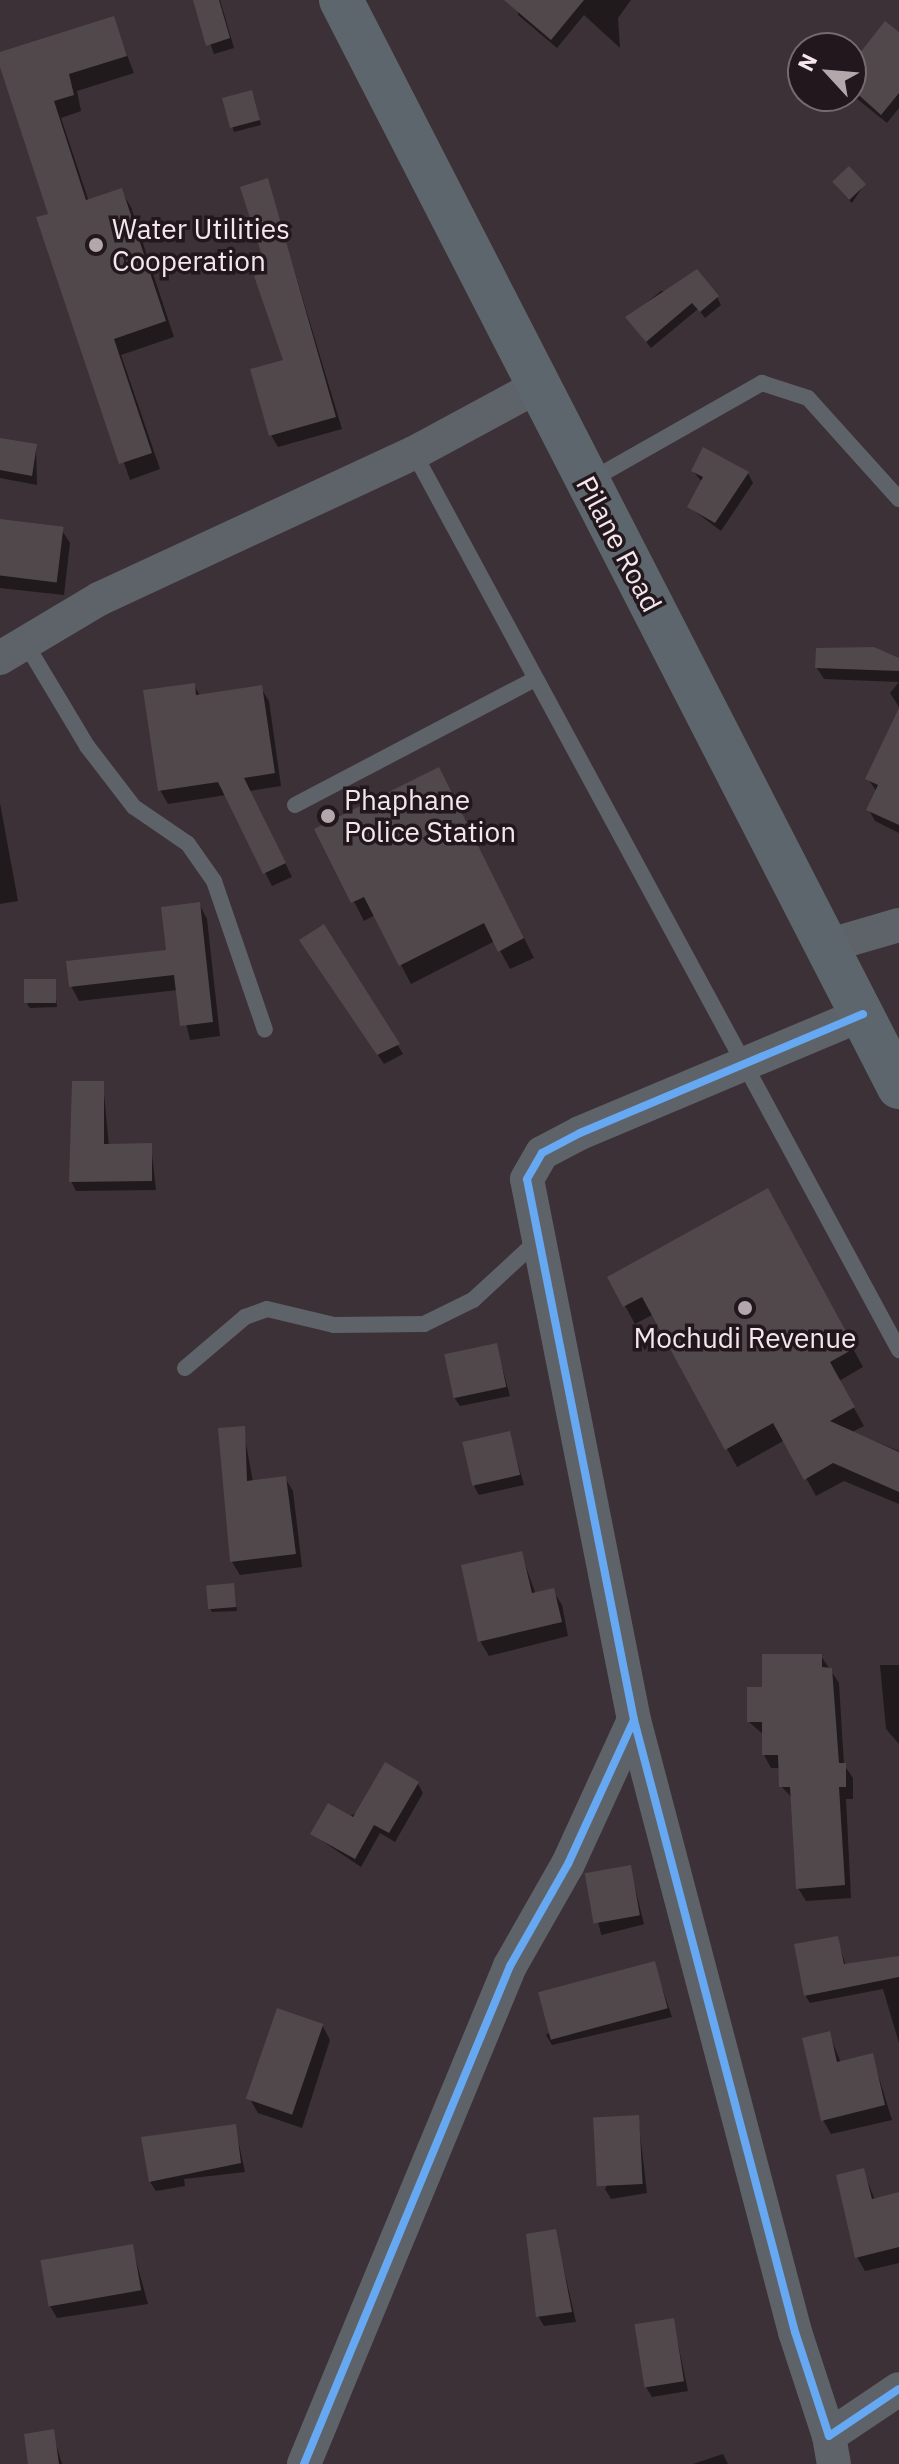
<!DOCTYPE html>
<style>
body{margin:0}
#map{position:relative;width:899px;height:2464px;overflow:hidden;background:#3c3136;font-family:"IBM Plex Sans",sans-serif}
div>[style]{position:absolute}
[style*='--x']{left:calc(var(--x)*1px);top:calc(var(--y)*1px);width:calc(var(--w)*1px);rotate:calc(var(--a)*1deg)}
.shadow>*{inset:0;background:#0007;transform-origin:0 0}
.building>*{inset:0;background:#51484c;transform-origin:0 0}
.service>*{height:16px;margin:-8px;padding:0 8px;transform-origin:8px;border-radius:8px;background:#5e6369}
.minor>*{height:34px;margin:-17px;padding:0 17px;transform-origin:17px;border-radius:17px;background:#5e6369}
.secondary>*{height:44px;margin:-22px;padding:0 22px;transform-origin:22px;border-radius:22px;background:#5d666c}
.cycleway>*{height:8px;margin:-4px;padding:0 4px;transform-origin:4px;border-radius:4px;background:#66a8f1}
.dots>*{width:22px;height:22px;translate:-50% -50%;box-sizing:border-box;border:4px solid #21171c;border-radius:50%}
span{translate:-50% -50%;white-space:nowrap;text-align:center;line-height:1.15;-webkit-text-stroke:7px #21171c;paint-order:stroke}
.poi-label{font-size:28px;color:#f4e6eb}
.left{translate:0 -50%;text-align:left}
.street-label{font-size:28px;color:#f4e6eb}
.north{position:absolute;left:787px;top:32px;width:80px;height:80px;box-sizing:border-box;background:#21171c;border:2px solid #756a6f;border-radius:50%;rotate:296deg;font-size:22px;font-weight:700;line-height:32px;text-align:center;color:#f4e6eb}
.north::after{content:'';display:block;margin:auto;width:28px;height:36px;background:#b4a7ac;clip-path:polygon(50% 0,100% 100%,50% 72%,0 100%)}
</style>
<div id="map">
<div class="shadow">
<div style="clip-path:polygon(195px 0,220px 0,234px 48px,214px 54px)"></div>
<div style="clip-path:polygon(518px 0,631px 0,618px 18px,620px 48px,584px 15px,557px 48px,518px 15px)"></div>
<div style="clip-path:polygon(113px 19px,134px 73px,77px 91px,81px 111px,61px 118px,89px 202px,121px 191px,131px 207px,174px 337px,121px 355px,160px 469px,130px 480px,39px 219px,50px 215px,0 60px,0 54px)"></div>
<div style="clip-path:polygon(885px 24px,899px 35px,899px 108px,887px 123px,851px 94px,851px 68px)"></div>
<div style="clip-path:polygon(803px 55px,803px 77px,794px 63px)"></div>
<div style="clip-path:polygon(819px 96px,833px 96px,824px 103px)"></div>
<div style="clip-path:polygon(254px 97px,261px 125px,234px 132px,224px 100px)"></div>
<div style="clip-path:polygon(267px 180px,342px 429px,278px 447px,271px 435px,286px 361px,269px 272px)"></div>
<div style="clip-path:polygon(864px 185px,852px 203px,836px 186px)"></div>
<div style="clip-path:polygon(661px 291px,717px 297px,721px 305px,705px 318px,698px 309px,651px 348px,628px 318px)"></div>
<div style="clip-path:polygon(0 440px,36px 446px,37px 485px,0 478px)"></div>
<div style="clip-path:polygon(693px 471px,748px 473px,753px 483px,721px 531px,689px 507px,702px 482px)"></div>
<div style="clip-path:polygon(0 522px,61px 529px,70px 543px,64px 595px,0 588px)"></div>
<div style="clip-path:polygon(899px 660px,899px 682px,824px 679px,817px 668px)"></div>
<div style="clip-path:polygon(899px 682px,899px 707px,890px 693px)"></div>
<div style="clip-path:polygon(194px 685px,200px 696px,261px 688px,269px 701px,281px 786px,250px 791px,292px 877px,272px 886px,226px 795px,168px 804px,160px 790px)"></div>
<div style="clip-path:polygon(899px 713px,899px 833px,875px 821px,869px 810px,877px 792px,868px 779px)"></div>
<div style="clip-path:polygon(449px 788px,534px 958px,510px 969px,495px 941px,411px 984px,375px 915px,364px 921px,317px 830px)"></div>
<div style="clip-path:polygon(0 803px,18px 901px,0 904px)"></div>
<div style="clip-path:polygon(199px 904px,207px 919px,220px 1036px,190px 1040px,178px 990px,79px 1001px,71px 986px,168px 952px)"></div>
<div style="clip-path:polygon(324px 926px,403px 1054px,384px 1064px,307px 950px)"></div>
<div style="clip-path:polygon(54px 981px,57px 1007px,30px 1008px,27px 1004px)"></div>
<div style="clip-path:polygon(103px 1083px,109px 1146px,151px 1145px,156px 1190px,76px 1191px,71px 1181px)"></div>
<div style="clip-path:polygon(777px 1209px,863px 1367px,839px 1381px,864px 1426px,852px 1432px,899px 1451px,899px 1504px,844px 1481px,816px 1496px,785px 1440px,737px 1467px,654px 1314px,635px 1324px,610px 1278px)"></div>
<div style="clip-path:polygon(496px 1345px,510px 1396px,460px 1406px,454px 1397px)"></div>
<div style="clip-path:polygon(243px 1428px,253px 1482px,285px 1478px,293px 1491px,302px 1567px,240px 1575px,232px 1562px)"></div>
<div style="clip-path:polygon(509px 1433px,524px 1485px,479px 1495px,474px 1486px)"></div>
<div style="clip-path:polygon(521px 1553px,536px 1595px,553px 1591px,562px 1605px,568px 1636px,489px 1656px,480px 1641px)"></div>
<div style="clip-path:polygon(233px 1585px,237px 1611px,212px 1612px,210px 1608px)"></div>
<div style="clip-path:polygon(821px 1656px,839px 1683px,844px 1765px,853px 1778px,853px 1799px,846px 1799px,851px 1898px,806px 1901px,798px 1888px,793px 1799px,781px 1786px,780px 1768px,771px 1768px,764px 1755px,764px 1735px,749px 1722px,764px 1689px)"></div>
<div style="clip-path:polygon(880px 1665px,899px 1665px,899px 1744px,886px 1729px)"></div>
<div style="clip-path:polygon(418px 1784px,423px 1793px,395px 1842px,380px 1833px,361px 1867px,312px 1834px)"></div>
<div style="left:630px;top:1868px;width:58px;height:44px;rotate:76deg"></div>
<div style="clip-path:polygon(837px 1938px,846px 1966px,899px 1958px,899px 2043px,883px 1989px,810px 2003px,805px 1995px)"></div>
<div style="clip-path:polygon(654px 1964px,672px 2017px,552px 2045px,546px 2035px)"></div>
<div style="clip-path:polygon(322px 2025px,330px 2040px,302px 2128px,258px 2113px,250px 2099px)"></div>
<div style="clip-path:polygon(829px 2033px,841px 2063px,872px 2055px,892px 2120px,831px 2134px,823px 2120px)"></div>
<div style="clip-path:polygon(638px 2117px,647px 2193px,611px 2199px,605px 2189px)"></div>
<div style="clip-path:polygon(235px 2126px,245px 2172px,184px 2179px,185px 2186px,156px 2191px,150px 2182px)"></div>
<div style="clip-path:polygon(863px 2170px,875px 2200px,899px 2194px,899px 2263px,865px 2271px,857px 2257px)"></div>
<div style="clip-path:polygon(555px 2231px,576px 2322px,544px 2326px,538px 2316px)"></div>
<div style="clip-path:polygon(132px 2246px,148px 2304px,57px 2318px,49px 2304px)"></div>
<div style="clip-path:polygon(673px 2320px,688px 2391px,652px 2397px,646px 2387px)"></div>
<div style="clip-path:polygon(52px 2432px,62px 2464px,30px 2464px)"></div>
<div style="clip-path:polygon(723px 2454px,728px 2464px,693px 2464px)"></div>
</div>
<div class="building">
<div style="clip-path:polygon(193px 0,219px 0,230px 38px,206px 46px)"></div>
<div style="clip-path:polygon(504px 0,584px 0,551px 40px)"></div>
<div style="clip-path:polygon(114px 16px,127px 56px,69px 74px,74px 95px,54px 101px,86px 200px,122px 188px,166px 321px,114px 339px,152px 453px,119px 464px,36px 217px,48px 214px,0 67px,0 52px)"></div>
<div style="clip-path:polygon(885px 21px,899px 32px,899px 93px,881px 115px,851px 88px,863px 72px,852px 63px)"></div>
<div style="left:252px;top:90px;width:31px;height:31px;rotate:75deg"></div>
<div style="left:849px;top:166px;width:25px;height:23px;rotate:47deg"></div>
<div style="clip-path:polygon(268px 178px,336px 417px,269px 436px,250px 369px,283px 360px,254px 276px,267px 271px,240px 187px)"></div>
<div style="clip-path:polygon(697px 269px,719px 296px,700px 312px,692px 303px,646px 342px,625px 317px)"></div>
<div style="clip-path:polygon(0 438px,37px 444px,32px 476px,0 470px)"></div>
<div style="clip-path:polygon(703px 447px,749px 472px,715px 523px,687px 507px,703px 477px,691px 471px)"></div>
<div style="left:0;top:519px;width:64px;height:56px;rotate:7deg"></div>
<div style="clip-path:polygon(874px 647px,899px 658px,899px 671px,815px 668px,816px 648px)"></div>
<div style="clip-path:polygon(195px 683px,196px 695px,262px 685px,275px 773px,244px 778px,286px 863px,263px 874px,218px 782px,158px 791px,143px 690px)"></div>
<div style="clip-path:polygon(899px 708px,899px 825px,866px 810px,878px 785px,865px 779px)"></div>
<div style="clip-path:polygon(439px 767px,524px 938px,498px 952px,484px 923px,399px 966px,364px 897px,351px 903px,314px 829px)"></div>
<div style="clip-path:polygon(200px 902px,213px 1022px,180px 1026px,174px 975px,69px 987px,66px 961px,166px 950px,161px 907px)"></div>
<div style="clip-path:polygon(324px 924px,400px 1044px,377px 1055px,299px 940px)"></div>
<div style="left:56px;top:979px;width:24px;height:32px;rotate:90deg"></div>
<div style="clip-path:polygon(72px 1081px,104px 1081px,104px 1144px,152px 1143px,152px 1181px,69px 1182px)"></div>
<div style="clip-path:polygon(768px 1188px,855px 1348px,830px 1362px,855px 1407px,830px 1421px,899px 1452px,899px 1492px,833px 1463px,804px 1480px,773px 1423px,725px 1450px,642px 1297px,623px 1307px,607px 1277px)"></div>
<div style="left:497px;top:1343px;width:45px;height:54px;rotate:78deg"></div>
<div style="clip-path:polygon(245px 1426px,247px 1481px,286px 1476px,296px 1554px,230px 1562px,218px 1428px)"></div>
<div style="left:510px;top:1431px;width:45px;height:49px;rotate:77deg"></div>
<div style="clip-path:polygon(522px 1551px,532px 1593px,554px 1588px,562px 1622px,478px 1642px,461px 1565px)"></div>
<div style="left:234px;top:1583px;width:24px;height:28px;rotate:85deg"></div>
<div style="clip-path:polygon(762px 1654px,822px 1654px,822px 1667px,832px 1668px,839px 1763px,846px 1763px,846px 1787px,839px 1787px,845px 1885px,796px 1889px,790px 1787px,779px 1787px,778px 1755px,762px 1755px,762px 1722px,747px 1722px,747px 1687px,762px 1687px)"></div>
<div style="clip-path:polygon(385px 1762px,419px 1782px,389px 1833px,374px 1825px,355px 1859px,310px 1834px,328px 1803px,353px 1817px)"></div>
<div style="left:631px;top:1865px;width:51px;height:47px;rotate:80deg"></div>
<div style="clip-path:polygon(838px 1936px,844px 1964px,899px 1956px,899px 1977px,804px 1996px,794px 1944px)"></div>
<div style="left:655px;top:1961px;width:49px;height:121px;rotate:75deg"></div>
<div style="left:277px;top:2008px;width:49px;height:96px;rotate:19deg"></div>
<div style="clip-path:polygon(830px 2031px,837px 2062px,873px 2053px,885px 2105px,821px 2121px,802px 2038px)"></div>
<div style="left:639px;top:2115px;width:69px;height:46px;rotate:87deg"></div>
<div style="clip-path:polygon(236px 2124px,241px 2163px,149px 2182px,141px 2137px)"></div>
<div style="clip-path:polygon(864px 2168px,872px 2199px,899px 2192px,899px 2247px,855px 2258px,836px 2175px)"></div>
<div style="clip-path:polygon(556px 2229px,572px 2312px,536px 2317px,526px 2234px)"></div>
<div style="left:133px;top:2244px;width:47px;height:94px;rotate:80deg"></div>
<div style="left:674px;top:2318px;width:64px;height:40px;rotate:81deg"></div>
<div style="clip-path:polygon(54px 2429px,59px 2464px,28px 2464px,24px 2434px)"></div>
</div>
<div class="service">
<div style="--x:414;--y:453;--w:1020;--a:61.6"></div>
<div style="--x:591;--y:480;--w:197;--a:-29.6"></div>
<div style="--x:762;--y:383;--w:48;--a:18.1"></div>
<div style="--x:808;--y:398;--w:136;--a:48"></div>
<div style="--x:23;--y:639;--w:125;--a:59.1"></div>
<div style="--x:87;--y:746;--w:77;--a:52.4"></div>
<div style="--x:134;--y:807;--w:65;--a:34.4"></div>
<div style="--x:188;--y:844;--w:45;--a:54.9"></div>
<div style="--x:214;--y:881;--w:157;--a:71.1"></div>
<div style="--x:295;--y:805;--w:271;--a:-27.7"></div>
<div style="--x:185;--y:1368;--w:79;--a:-40.4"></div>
<div style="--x:245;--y:1317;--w:23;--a:-20"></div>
<div style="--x:267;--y:1309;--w:69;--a:13.4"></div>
<div style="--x:334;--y:1325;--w:90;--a:-0.6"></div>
<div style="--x:424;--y:1324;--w:55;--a:-26.1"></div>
<div style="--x:473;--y:1300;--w:87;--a:-42.7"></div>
</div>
<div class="minor">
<div style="--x:0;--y:658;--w:115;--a:-30.8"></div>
<div style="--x:99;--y:599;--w:347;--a:-24.9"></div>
<div style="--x:414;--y:453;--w:141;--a:-28.4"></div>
<div style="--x:830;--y:945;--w:72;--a:-16.2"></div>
<div style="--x:634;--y:1720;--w:633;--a:75.26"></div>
<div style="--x:795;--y:2332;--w:109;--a:71.9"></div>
<div style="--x:829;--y:2436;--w:84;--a:-33.9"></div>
<div style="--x:829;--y:2436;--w:28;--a:80"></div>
<div style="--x:304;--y:2464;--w:539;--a:-67.53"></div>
<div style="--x:510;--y:1966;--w:117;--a:-60.4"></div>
<div style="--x:568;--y:1864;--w:158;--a:-65.4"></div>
<div style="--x:634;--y:1720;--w:551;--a:-101.19"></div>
<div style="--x:527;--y:1179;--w:30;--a:-60"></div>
<div style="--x:542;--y:1153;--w:43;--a:-27.8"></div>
<div style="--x:580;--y:1133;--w:307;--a:-22.8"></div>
</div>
<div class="secondary">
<div style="--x:341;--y:0;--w:1222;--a:62.83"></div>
</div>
<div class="cycleway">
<div style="--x:634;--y:1720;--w:633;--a:75.26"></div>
<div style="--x:795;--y:2332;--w:109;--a:71.9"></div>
<div style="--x:829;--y:2436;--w:84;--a:-33.9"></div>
<div style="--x:304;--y:2464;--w:539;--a:-67.53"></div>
<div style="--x:510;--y:1966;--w:117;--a:-60.4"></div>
<div style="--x:568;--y:1864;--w:158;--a:-65.4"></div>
<div style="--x:634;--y:1720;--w:551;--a:-101.19"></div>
<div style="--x:527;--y:1179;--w:30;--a:-60"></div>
<div style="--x:542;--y:1153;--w:43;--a:-27.8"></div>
<div style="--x:580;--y:1133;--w:307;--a:-22.8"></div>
</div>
<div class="dots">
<div style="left:96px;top:245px;background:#b4a7ac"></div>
<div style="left:328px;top:816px;background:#b4a7ac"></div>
<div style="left:745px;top:1308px;background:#b4a7ac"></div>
</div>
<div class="poi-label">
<span class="left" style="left:112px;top:245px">Water Utilities<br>Cooperation</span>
<span class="left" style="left:344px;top:816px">Phaphane<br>Police Station</span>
<span style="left:745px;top:1338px">Mochudi Revenue</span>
</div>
<div class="street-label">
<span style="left:619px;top:544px;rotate:62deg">Pilane Road</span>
</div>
<div class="north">N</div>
</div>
